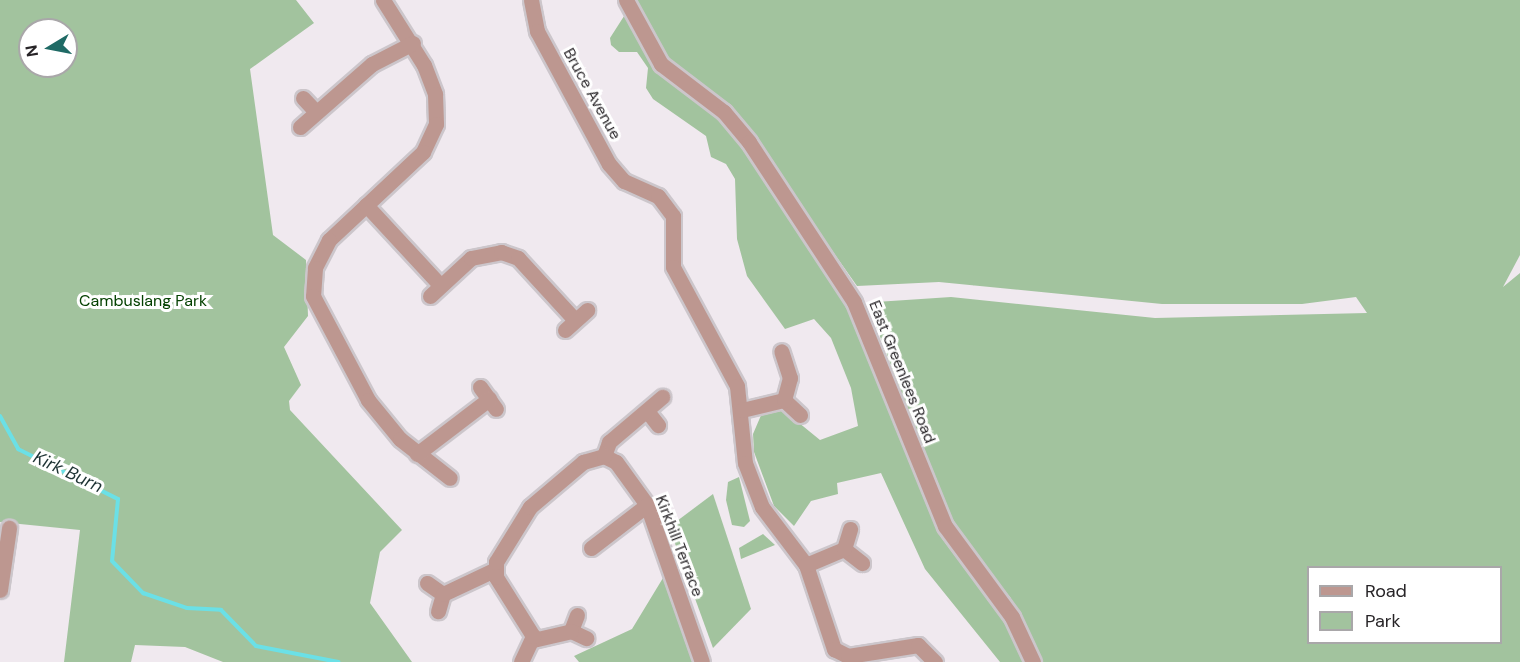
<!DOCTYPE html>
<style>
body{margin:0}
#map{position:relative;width:1520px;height:662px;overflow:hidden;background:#f0e9ef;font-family:"DM Sans",sans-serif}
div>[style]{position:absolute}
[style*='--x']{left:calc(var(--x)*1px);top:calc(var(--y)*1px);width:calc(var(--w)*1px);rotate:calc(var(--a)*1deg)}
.green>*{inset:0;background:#a2c39e}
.stream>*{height:4px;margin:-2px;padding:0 2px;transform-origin:2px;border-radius:2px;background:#6be0e6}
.roads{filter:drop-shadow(2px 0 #ccc6cb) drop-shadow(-2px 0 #ccc6cb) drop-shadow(0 2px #ccc6cb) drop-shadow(0 -2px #ccc6cb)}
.minor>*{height:15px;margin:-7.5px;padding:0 7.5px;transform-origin:7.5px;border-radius:7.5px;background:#bd9790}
span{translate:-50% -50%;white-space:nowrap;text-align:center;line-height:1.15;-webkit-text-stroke:6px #fff;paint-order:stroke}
.street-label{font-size:16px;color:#272427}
.park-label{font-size:16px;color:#044101}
.water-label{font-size:18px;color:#1e3334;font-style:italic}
.legend{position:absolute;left:1307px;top:566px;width:195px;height:78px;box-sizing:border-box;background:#fff;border:2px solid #a9a7a9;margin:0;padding:8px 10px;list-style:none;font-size:18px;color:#272427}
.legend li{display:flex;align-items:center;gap:12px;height:30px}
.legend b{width:30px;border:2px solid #a9a7a9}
.north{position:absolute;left:18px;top:18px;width:60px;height:60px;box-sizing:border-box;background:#fff;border:2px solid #a9a7a9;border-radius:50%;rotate:260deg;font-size:16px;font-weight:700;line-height:24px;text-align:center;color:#272427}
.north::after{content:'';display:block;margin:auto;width:21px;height:27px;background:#1f6a65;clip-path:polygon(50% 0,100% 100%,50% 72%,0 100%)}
</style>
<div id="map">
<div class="green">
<div style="clip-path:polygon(evenodd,0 0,296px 0,314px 23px,250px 69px,273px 235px,306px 260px,308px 316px,284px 347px,301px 385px,289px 401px,290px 410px,402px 530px,380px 552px,370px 603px,412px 662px,223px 662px,185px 647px,135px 645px,131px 662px,64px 662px,80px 530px,0 522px,0 0,30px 30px,66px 30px,66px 66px,30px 66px,30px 30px)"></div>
<div style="clip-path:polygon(evenodd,636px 0,1520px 0,1520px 255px,1503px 287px,1520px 273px,1520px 662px,1043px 662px,1010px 597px,973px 560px,950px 523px,869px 307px,876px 302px,951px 297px,1155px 318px,1367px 313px,1356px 297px,1302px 304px,1162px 304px,939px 282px,857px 286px,750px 134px,716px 95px,665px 59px,636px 0,1308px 568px,1500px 568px,1500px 642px,1308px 642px,1308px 568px)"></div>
<div style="clip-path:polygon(626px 13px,659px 69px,725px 121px,854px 315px,941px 537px,1010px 629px,1024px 662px,1000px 662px,925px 569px,881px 473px,837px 483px,838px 494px,811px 501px,794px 526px,774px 506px,754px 452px,753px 434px,762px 413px,782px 409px,820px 440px,858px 426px,851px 388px,831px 338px,814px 319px,785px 329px,747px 276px,737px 239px,735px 179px,726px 164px,711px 157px,706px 136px,653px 99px,646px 88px,648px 68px,637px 52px,619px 52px,611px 45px,610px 38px)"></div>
<div style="clip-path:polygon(739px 477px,750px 521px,744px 527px,732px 525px,726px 500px,728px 482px)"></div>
<div style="clip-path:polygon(713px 494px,751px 609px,713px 648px,669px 527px)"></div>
<div style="clip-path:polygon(763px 534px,775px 545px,741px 559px,739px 548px)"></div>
<div style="clip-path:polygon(666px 573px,695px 662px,579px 662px,574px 656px,632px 629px)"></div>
</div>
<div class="stream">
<div style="--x:0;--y:416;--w:38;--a:61"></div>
<div style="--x:18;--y:449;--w:112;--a:26.6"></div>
<div style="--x:118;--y:499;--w:62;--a:95.5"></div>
<div style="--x:112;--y:561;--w:45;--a:45.9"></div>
<div style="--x:143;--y:593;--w:46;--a:18.8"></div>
<div style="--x:187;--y:608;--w:34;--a:3"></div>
<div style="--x:221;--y:610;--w:50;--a:45.8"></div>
<div style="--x:256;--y:646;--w:84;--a:11"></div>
</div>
<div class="roads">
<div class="minor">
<div style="--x:383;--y:0;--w:77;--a:57.8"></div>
<div style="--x:424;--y:65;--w:31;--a:69"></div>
<div style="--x:435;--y:94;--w:30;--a:88"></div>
<div style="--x:436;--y:124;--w:31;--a:115"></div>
<div style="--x:423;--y:152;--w:129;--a:136.9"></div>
<div style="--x:329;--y:240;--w:31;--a:117"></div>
<div style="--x:315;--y:268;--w:28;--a:94"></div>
<div style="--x:313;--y:296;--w:118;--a:62.1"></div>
<div style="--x:368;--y:400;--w:50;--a:50.6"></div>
<div style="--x:400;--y:439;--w:63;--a:38"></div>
<div style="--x:531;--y:0;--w:32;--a:79"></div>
<div style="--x:537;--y:31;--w:151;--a:61.6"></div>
<div style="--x:609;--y:164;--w:23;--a:49"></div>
<div style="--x:624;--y:181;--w:37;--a:24"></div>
<div style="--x:658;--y:196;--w:25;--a:53"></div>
<div style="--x:673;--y:216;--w:51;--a:90"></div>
<div style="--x:673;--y:267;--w:135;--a:61.7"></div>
<div style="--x:737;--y:386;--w:77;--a:84.1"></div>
<div style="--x:745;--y:463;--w:47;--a:68.9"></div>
<div style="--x:762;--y:507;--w:73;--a:52.8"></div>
<div style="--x:806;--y:565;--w:89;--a:71.6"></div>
<div style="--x:834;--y:649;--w:16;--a:27"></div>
<div style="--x:848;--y:656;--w:71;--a:-8.9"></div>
<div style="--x:918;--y:645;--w:24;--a:45"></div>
<div style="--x:626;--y:0;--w:73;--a:61.3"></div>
<div style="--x:661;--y:64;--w:79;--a:37.3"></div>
<div style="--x:724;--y:112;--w:39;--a:50"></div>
<div style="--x:749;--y:142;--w:191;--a:56.7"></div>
<div style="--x:854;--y:302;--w:242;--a:67.9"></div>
<div style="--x:945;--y:526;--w:113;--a:53.6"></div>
<div style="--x:1012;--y:617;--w:50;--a:65"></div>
<div style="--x:303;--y:98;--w:19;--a:47"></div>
<div style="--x:300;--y:127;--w:96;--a:-41.2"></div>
<div style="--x:372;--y:64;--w:46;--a:-27.1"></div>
<div style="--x:366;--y:205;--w:109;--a:47.2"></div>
<div style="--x:430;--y:296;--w:56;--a:-42.8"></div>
<div style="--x:471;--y:258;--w:31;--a:-11"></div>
<div style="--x:501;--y:252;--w:18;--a:19"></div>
<div style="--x:518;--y:258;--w:84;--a:47.4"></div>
<div style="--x:565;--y:330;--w:30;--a:-42"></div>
<div style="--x:480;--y:387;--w:27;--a:54"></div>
<div style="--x:784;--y:400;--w:22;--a:43"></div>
<div style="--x:742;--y:410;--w:43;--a:-13.4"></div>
<div style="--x:784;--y:400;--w:23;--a:-75"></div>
<div style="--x:790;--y:378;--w:28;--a:-108"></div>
<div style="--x:647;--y:411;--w:18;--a:52"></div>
<div style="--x:417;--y:454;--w:91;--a:-37.4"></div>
<div style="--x:604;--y:456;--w:13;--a:27"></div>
<div style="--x:616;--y:462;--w:53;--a:54.2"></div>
<div style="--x:647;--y:505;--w:166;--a:70.7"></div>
<div style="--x:591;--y:548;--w:71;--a:-37.5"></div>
<div style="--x:844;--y:549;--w:23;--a:38"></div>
<div style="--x:806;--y:565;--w:41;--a:-22.8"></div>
<div style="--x:844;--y:549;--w:21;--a:-73"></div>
<div style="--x:427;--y:583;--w:19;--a:35"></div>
<div style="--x:443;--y:594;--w:18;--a:106"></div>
<div style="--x:0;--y:590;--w:63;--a:-81.7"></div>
<div style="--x:443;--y:594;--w:56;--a:-25.2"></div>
<div style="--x:577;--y:615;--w:17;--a:111"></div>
<div style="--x:571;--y:631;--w:17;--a:25"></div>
<div style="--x:533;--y:640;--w:39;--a:-13"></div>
<div style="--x:521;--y:662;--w:29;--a:-65"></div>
<div style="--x:533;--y:636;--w:70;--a:-122.1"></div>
<div style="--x:496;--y:577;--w:15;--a:-90"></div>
<div style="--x:496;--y:562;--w:65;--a:-58.3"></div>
<div style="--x:530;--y:507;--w:70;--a:-40.3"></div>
<div style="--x:583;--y:462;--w:22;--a:-16"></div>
<div style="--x:604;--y:456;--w:15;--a:-70"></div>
<div style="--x:609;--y:442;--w:70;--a:-40.3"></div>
</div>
</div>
<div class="street-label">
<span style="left:592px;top:94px;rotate:61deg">Bruce Avenue</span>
<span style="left:902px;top:372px;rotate:68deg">East Greenlees Road</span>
<span style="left:679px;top:546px;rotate:69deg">Kirkhill Terrace</span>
</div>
<div class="park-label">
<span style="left:143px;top:301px">Cambuslang Park</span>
</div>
<div class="water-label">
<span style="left:68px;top:472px;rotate:25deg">Kirk Burn</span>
</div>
<ul class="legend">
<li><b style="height:8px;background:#bd9790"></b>Road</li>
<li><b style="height:16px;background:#a2c39e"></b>Park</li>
</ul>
<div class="north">N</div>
</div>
